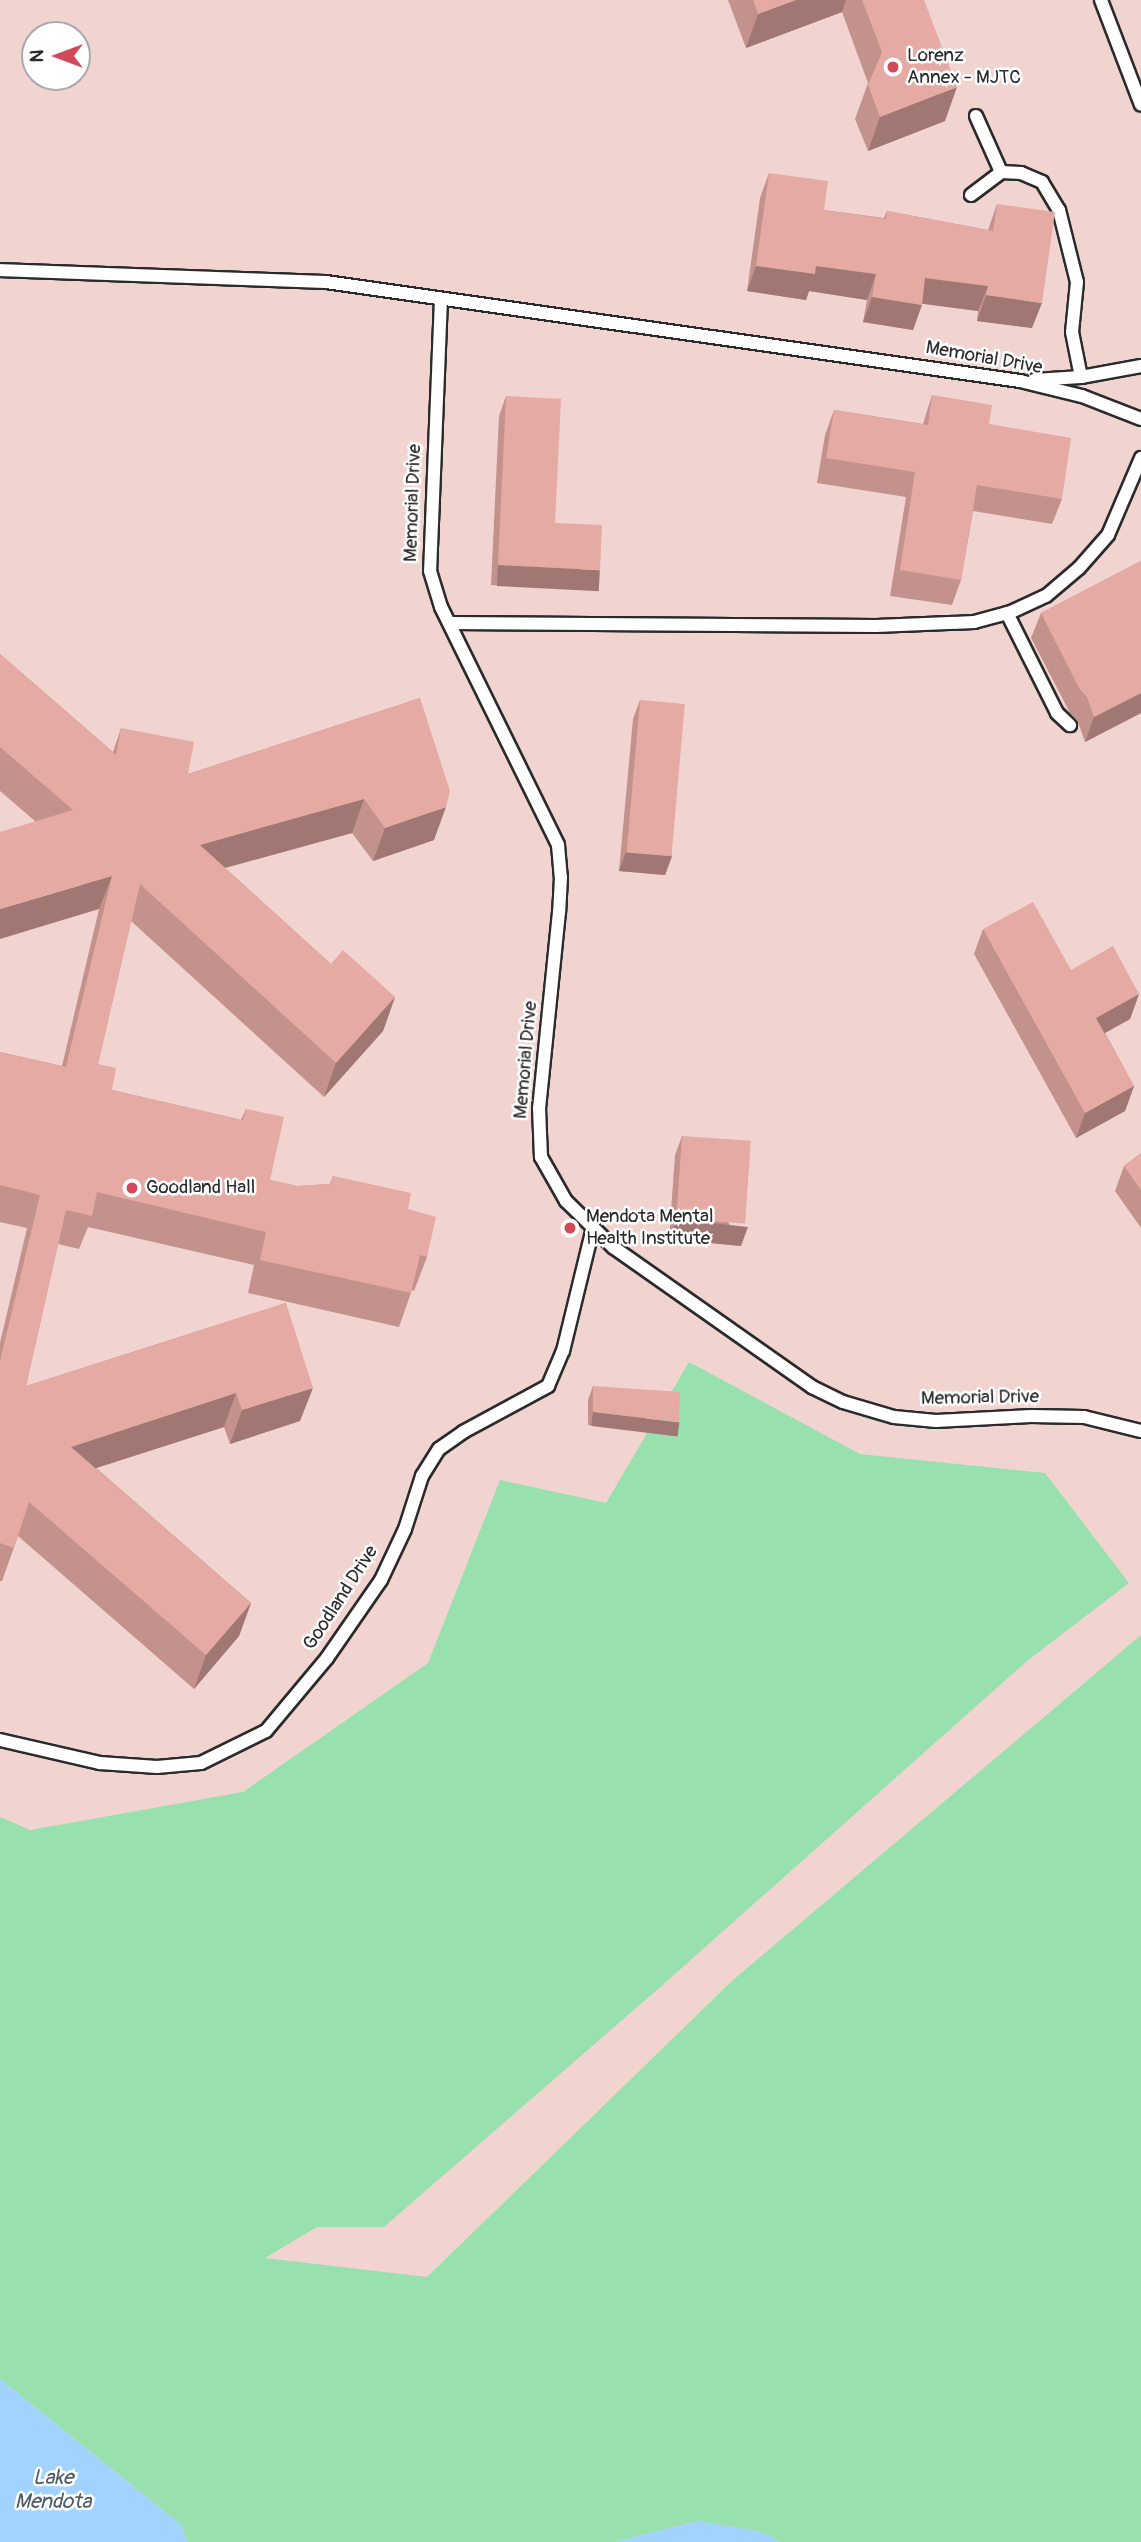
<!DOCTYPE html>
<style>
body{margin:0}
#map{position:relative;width:1141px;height:2542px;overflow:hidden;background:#f7e6e3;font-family:Pangolin,sans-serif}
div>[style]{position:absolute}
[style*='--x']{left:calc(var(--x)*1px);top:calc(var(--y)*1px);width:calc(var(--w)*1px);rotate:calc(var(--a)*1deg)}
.built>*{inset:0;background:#f1d4d0}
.green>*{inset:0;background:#98e1af}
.water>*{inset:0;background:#a2d2fe}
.roads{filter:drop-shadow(2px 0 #2b2b2b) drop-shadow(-2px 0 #2b2b2b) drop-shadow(0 2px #2b2b2b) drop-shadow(0 -2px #2b2b2b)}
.service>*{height:12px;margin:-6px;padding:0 6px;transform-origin:6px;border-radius:6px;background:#fff}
.wall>*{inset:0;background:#c4928c}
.shaded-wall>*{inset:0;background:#a07772;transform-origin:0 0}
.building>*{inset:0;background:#e4aaa3;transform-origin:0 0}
.dots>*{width:19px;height:19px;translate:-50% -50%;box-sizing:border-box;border:4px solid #fff;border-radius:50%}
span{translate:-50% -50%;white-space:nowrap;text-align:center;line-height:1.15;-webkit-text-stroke:5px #fff;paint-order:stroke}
.poi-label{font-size:19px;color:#2b2b2b}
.left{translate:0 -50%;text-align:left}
.street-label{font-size:19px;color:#2b2b2b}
.water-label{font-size:21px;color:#4f5d6a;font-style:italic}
.north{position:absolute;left:21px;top:21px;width:70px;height:70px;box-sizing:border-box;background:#fff;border:2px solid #aaa;border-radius:50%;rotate:270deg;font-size:19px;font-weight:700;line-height:28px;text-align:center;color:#2b2b2b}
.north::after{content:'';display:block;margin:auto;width:24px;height:32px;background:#d1495b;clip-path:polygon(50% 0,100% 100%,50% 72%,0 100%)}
</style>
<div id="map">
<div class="built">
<div style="clip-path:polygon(evenodd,0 0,1141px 0,1141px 2542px,781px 2542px,762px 2532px,697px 2521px,616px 2542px,188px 2542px,180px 2524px,0 2379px,0 0,35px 35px,77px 35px,77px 77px,35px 77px,35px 35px)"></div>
</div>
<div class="green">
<div style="clip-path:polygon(689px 1362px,860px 1454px,1045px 1473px,1129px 1583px,1027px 1661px,666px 1982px,384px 2227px,317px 2227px,265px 2258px,427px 2277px,733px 1980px,1141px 1635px,1141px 2542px,781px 2542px,762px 2532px,697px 2521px,616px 2542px,188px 2542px,180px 2524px,0 2379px,0 1817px,30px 1830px,243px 1792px,428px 1663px,500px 1480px,606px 1503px)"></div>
</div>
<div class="water">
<div style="clip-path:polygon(0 2379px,180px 2524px,188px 2542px,0 2542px)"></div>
<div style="clip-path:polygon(697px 2521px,762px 2532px,781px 2542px,616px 2542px)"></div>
</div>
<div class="roads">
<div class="service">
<div style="--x:1101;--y:0;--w:112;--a:69.1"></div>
<div style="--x:976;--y:116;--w:61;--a:65.9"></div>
<div style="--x:971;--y:195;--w:38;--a:-37"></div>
<div style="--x:1001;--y:172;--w:20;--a:3"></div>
<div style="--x:1021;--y:173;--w:23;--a:23"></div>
<div style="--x:1042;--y:182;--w:33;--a:59"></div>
<div style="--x:1059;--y:210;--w:74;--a:76"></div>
<div style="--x:1077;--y:282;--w:50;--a:95.7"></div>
<div style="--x:1072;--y:332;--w:46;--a:78.7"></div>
<div style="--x:0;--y:270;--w:326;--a:2.1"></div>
<div style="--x:326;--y:282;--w:701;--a:8.12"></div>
<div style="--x:1020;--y:381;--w:64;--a:13.6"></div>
<div style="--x:1082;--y:396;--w:63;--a:21.3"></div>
<div style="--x:441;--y:299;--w:272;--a:92.3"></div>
<div style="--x:430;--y:571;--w:38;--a:73"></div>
<div style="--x:441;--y:607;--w:265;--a:63.8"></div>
<div style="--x:558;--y:845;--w:32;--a:85"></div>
<div style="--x:561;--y:877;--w:35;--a:93"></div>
<div style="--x:559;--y:912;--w:197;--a:95.8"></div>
<div style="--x:539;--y:1108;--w:49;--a:87.7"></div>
<div style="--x:541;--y:1157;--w:51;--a:60.4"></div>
<div style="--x:566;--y:1201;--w:66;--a:44.4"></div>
<div style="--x:613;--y:1247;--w:243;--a:35.1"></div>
<div style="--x:812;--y:1387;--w:34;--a:26"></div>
<div style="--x:843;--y:1402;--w:53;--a:16.4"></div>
<div style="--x:894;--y:1417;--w:42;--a:5.4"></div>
<div style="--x:936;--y:1421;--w:95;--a:-3"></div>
<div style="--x:1031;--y:1416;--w:53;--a:1.1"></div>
<div style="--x:1084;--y:1417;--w:59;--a:13.8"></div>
<div style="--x:1034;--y:380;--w:47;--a:-3.7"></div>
<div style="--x:1081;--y:377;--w:61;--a:-10.4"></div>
<div style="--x:1007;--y:613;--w:112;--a:63.4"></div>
<div style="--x:1057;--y:713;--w:18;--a:43"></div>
<div style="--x:450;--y:623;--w:426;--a:0.4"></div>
<div style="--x:876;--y:626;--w:98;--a:-2.3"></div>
<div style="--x:974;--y:622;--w:38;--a:-15"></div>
<div style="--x:1011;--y:612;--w:38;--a:-25"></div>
<div style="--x:1046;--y:596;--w:43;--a:-40.3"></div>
<div style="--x:1079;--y:568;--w:44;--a:-48.7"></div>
<div style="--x:1108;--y:535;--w:84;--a:-66.8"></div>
<div style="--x:0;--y:1740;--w:103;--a:13"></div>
<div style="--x:100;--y:1763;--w:57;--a:4"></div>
<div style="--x:157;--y:1767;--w:44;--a:-5.2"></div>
<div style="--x:201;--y:1763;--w:72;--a:-26.2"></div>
<div style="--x:266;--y:1731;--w:95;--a:-50.1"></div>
<div style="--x:327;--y:1658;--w:95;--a:-55.3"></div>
<div style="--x:381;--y:1580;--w:56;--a:-64.8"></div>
<div style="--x:405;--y:1529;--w:56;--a:-72.2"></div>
<div style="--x:422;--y:1476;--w:32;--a:-58"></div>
<div style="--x:439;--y:1449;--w:29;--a:-35"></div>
<div style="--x:463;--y:1432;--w:97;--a:-28.4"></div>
<div style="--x:548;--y:1386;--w:38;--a:-67"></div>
<div style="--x:563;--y:1351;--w:127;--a:-76.3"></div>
</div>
</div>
<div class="wall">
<div style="clip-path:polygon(728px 0,924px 0,945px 121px,868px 151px,855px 119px,868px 83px,842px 12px,746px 48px)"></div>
<div style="clip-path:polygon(769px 173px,824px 210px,884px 218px,887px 211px,988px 230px,997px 204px,1032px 328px,977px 321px,978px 311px,922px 303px,913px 330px,863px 322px,867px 300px,809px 291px,806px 300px,747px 291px,760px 198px)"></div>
<div style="clip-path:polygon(932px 395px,989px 424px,1062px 499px,1052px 524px,973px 511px,961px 580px,952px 605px,890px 596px,906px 497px,817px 483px,825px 435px,834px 410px,923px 424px)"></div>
<div style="clip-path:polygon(506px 396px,555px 523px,593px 590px,491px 585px,499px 416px)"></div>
<div style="clip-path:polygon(1141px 561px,1141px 713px,1085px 742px,1078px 722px,1070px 713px,1031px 638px,1041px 613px)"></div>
<div style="clip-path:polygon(0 654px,113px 752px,121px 728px,188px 774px,420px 698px,434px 840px,373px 861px,352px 833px,225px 868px,331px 964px,395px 997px,383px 1031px,324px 1097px,131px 921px,98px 1064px,112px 1090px,241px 1120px,246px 1109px,270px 1180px,297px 1186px,330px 1184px,333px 1176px,408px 1209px,427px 1257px,414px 1291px,412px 1290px,399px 1327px,248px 1293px,254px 1265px,88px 1227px,79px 1249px,58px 1244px,26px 1386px,286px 1303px,300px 1421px,230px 1444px,224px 1427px,96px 1468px,251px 1603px,239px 1636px,194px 1689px,18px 1536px,2px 1581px,0 1581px,0 1343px,27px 1228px,0 1222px,0 1052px,62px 1066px,99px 909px,35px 821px,0 791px)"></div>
<div style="clip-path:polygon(640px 700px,672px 856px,665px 875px,619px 871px,633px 719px)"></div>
<div style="clip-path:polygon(983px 929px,1071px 970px,1139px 994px,1130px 1019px,1105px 1033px,1134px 1086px,1125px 1111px,1076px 1138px,974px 954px)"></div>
<div style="clip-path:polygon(682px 1136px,741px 1246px,669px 1239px,675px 1155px)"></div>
<div style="clip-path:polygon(1141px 1153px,1141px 1228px,1115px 1191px,1124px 1166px)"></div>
<div style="clip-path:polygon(593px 1386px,674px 1435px,588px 1425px,588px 1400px)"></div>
</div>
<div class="shaded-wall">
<div style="clip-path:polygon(796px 0,846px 0,842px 12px,746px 48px,758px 14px)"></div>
<div style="clip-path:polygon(957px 87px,945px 121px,868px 151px,880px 117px)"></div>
<div style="clip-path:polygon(756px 266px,816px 266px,876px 274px,867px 300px,809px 291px,806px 300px,747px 291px)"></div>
<div style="clip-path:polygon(925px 278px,988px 286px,978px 311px,916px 303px)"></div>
<div style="clip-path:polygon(986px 295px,1042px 303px,1032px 328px,977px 321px)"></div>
<div style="clip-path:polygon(872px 297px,922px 305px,913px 330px,863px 322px)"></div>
<div style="left:498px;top:565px;width:102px;height:21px;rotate:3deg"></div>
<div style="clip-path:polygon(1141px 693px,1141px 713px,1085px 742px,1094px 717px)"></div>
<div style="clip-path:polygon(364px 799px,352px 833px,188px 878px,200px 845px)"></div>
<div style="clip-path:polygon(446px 807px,434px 840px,373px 861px,385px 828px)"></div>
<div style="clip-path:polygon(626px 852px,672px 856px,665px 875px,619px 871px)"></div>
<div style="clip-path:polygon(112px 876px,99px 909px,0 939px,0 909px)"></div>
<div style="clip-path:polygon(1139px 994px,1130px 1019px,1087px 1043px,1096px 1018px)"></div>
<div style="clip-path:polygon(395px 997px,383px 1031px,324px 1097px,336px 1063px)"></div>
<div style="clip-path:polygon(1134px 1086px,1125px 1111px,1076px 1138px,1085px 1113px)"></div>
<div style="clip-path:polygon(676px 1219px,748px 1227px,741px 1246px,669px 1239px)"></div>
<div style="clip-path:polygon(313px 1388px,300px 1421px,230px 1444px,242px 1410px)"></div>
<div style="clip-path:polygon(236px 1393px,224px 1427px,59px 1480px,71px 1447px)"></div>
<div style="left:593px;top:1412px;width:87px;height:14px;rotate:7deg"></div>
<div style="clip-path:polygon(251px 1603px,239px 1636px,194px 1689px,206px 1655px)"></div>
</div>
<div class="building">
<div style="clip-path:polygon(753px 0,796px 0,758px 14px)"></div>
<div style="clip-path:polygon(862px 0,924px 0,957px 87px,880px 117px,868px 85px,882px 52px)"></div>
<div style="clip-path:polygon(769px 173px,828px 181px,824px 210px,886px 219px,887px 211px,993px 231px,997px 204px,1055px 212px,1042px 303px,986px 295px,988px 286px,925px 278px,922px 305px,872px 297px,876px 274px,816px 266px,815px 274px,756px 266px)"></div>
<div style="clip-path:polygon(932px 395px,992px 405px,989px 424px,1071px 438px,1062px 499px,977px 485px,961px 580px,900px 570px,915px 472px,826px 458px,834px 410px,928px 425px)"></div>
<div style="clip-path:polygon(506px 396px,561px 399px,555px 523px,602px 525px,600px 570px,498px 565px)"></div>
<div style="clip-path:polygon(1141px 561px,1141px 693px,1094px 717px,1087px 697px,1079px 688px,1041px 613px)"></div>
<div style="clip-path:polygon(0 654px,116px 755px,121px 728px,194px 742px,188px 774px,420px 698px,450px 791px,446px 807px,385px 828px,364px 799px,200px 845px,331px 964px,343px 950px,395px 997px,336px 1063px,140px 884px,98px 1064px,116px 1068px,112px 1090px,243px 1120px,246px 1109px,284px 1117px,270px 1180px,297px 1186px,331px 1184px,333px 1176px,411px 1193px,408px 1209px,436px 1217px,427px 1257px,420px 1255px,411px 1293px,260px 1260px,266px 1232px,97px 1192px,92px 1216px,66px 1210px,26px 1386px,286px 1303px,313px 1388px,242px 1410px,236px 1393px,71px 1447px,251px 1603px,206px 1655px,29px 1502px,14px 1548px,0 1543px,0 1361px,40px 1195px,0 1185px,0 1052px,66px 1067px,112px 876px,0 909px,0 832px,73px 810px,0 747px)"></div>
<div style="left:640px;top:700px;width:45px;height:153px;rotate:5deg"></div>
<div style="clip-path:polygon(1033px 902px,1071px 970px,1113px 946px,1139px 994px,1096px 1018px,1134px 1086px,1085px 1113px,983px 929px)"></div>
<div style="left:682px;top:1136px;width:69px;height:83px;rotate:4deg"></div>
<div style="clip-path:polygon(1141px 1153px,1141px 1190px,1124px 1166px)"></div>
<div style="clip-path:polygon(593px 1386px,680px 1392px,679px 1422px,593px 1412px)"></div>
</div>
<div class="dots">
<div style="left:893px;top:67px;background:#d1495b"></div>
<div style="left:132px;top:1188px;background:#d1495b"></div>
<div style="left:570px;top:1228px;background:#d1495b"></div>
</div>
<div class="poi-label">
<span class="left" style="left:907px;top:67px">Lorenz<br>Annex - MJTC</span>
<span class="left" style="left:146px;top:1188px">Goodland Hall</span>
<span class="left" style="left:586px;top:1228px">Mendota Mental<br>Health Institute</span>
</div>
<div class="street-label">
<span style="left:984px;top:358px;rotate:10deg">Memorial Drive</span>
<span style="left:413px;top:503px;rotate:-88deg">Memorial Drive</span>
<span style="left:526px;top:1060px;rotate:-85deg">Memorial Drive</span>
<span style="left:980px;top:1398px;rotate:-1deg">Memorial Drive</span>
<span style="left:341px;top:1598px;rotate:-57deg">Goodland Drive</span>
</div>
<div class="water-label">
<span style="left:53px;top:2490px">Lake<br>Mendota</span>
</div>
<div class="north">N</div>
</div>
